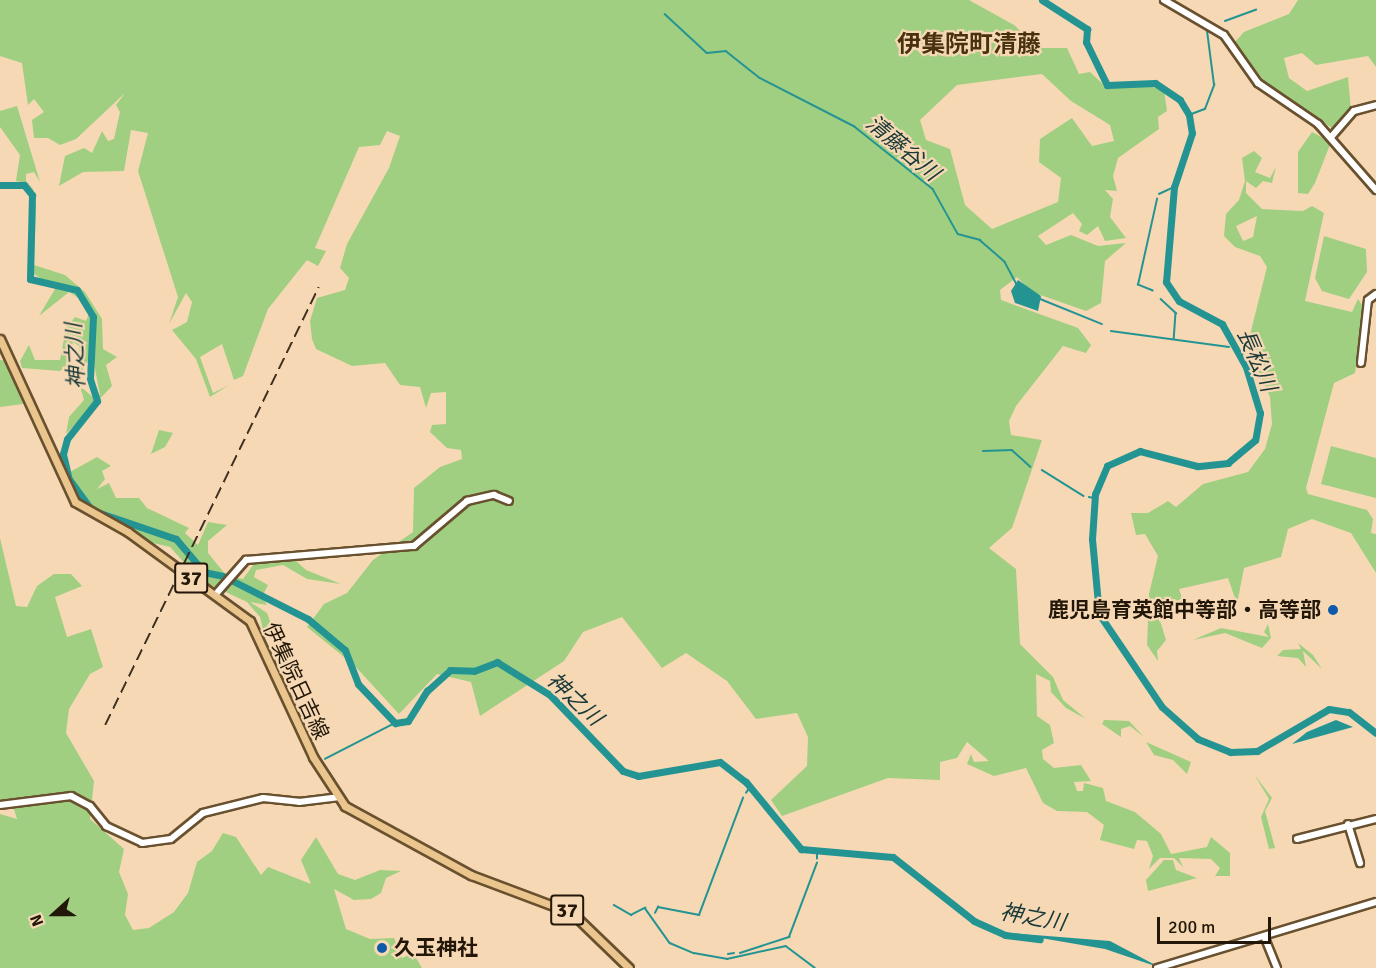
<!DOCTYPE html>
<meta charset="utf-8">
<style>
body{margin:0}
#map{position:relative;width:1376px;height:968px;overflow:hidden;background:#f6d9b4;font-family:Signika,"Noto Sans JP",sans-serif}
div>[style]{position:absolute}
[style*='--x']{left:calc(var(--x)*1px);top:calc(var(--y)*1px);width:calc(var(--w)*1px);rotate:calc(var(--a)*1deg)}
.green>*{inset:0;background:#a0cf82}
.water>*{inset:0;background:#249493}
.stream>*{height:1.5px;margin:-0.75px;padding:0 0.75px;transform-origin:0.75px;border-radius:0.75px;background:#249493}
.river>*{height:7px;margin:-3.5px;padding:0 3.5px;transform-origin:3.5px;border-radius:3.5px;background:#249493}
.roads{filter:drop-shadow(2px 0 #69512f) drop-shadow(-2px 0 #69512f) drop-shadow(0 2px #69512f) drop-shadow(0 -2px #69512f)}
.secondary>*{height:6px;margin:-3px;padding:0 3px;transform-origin:3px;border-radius:3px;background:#fff}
.primary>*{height:7px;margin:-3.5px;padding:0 3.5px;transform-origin:3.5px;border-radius:3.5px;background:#ebc58e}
.rail>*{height:1.5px;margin-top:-0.75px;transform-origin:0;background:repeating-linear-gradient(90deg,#3c2f1e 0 12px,transparent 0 18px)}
.dots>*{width:16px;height:16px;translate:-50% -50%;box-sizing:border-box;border:3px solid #f6d9b4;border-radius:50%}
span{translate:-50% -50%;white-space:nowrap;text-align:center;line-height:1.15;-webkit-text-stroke:4.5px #f6d9b4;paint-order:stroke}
.shield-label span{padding:2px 4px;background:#f6d9b4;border:2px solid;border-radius:4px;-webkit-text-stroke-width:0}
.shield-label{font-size:20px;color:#221709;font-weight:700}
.poi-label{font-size:21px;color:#221709;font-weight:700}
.right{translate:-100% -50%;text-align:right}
.left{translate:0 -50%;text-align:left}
.street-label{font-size:21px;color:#221709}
.water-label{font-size:22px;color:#193938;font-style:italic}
.quarter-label{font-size:24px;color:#48310e;font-weight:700}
.north{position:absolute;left:24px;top:884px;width:60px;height:60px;-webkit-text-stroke:4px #f6d9b4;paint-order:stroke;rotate:249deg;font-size:16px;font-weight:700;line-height:24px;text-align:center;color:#221709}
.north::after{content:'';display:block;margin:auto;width:21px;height:27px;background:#221709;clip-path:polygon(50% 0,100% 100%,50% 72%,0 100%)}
.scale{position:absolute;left:1157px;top:917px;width:114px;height:27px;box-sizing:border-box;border:3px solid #221709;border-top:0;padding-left:8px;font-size:18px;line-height:21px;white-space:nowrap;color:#221709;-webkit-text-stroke:4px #f6d9b4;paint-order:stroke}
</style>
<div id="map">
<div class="green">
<div style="clip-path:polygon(evenodd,0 0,969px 0,1014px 25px,1038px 48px,1067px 48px,1079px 74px,1090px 72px,1107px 88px,1133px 82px,1164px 90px,1167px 111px,1158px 117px,1159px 129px,1118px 158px,1113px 176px,1117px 191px,1105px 190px,1113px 199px,1110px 217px,1126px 238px,1105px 241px,1098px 226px,1087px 235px,1079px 231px,1082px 224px,1073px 213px,1038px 236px,1046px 245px,1071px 235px,1098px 246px,1126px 243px,1105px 261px,1101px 303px,1086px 311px,1032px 292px,1017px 277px,1000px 290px,1001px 300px,1078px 328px,1091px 345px,1086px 353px,1063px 346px,1016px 406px,1009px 421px,1011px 435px,1042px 440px,1012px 528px,989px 548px,1016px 569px,1020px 644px,1053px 677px,1063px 700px,1086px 719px,1066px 708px,1051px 692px,1050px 681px,1036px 674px,1037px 716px,1050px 725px,1054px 743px,1042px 750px,1043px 759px,1054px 768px,1081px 765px,1091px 781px,1074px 782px,1077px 791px,1083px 791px,1084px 783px,1103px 788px,1106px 801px,1135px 812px,1161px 834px,1171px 854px,1207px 847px,1211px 837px,1230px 853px,1230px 876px,1215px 876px,1220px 868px,1211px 859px,1179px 858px,1183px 867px,1174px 858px,1160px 858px,1149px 869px,1153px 856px,1147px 841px,1137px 840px,1134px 849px,1100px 840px,1104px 825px,1087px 812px,1057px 811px,1043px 803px,1026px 768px,994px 776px,967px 764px,971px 754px,974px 762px,989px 761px,967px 742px,957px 758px,940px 762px,940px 780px,888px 778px,782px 816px,771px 800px,807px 766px,808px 737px,797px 713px,756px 719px,727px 681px,686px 653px,662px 668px,622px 617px,583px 632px,564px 661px,480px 716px,471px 682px,437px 674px,399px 714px,354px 665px,307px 627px,324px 604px,347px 593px,373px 560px,413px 532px,414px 488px,440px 467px,462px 459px,461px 450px,447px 448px,430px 432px,432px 425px,446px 424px,446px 392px,431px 393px,426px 408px,420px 387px,400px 385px,385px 363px,352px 366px,316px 349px,312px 339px,310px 321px,317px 298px,345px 290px,349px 278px,340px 268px,347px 244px,389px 168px,400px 136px,387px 131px,380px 145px,359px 147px,315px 248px,326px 251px,318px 266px,307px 260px,268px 309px,243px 376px,234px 380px,222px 344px,200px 357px,213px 393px,229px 385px,210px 397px,196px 359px,172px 330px,187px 322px,192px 302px,186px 293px,169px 324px,178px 297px,138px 171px,148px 133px,131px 130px,124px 171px,83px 172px,59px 186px,65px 156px,84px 148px,92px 153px,102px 131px,108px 141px,114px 139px,120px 112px,116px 105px,125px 93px,76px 139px,60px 145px,48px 138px,34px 138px,32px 120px,44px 112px,34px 99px,28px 105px,22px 63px,0 56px,0 0,1042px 74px,1071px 101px,1110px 125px,1114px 141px,1092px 146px,1072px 118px,1040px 139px,1039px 162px,1061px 178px,1058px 202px,992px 229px,965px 205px,950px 149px,926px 140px,920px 120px,957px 85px,1042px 74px)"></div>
<div style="clip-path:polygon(1298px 0,1376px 0,1376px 67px,1368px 56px,1316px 65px,1302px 53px,1284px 58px,1289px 78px,1307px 91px,1348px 77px,1351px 110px,1332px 128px,1269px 88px,1235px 42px,1244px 32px,1289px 14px)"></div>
<div style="clip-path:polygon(17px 106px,40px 182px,34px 172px,26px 174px,26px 181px,33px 189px,36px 206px,34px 265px,65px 275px,85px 292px,102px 319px,103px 349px,117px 357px,106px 365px,112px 386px,66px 434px,69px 417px,84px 400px,80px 386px,95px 399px,100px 395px,92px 353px,80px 375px,79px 346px,73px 342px,69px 363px,60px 371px,22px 368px,20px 361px,29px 345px,35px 360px,60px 360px,66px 328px,75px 317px,86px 321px,89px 314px,85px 302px,69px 292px,39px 316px,55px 289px,30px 271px,33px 198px,26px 183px,16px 181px,20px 155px,0 127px,0 111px)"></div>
<div style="clip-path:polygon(1312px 132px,1331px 142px,1315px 183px,1308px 194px,1298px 193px,1298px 152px)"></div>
<div style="clip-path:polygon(evenodd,1254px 151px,1262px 158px,1255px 172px,1270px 178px,1276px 167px,1272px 183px,1263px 181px,1256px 188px,1246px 181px,1246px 193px,1262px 209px,1303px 211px,1312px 206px,1324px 213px,1305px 301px,1352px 312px,1358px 299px,1364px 308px,1355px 373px,1334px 383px,1306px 488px,1308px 494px,1367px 510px,1373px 519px,1371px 533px,1376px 534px,1376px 573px,1351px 533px,1312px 519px,1288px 529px,1281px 557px,1244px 568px,1237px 604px,1228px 578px,1179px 589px,1182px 598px,1158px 614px,1166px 640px,1157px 651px,1158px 661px,1147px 645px,1149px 594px,1158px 556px,1145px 534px,1136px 535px,1131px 513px,1148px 513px,1168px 501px,1176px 507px,1203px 484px,1248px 472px,1265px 449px,1272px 424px,1270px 397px,1247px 347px,1267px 267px,1260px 256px,1235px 247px,1224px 236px,1226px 214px,1239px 200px,1245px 181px,1242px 158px,1254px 151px,1257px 216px,1253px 237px,1243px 241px,1236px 226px,1257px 216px)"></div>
<div style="clip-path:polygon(1324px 236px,1366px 249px,1367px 272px,1349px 299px,1322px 291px,1315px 278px)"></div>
<div style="clip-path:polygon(0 360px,10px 361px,23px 404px,0 407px)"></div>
<div style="clip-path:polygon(159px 430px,173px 433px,165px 447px,151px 454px)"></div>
<div style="clip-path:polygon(1331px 446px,1376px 458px,1376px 498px,1321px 484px)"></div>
<div style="clip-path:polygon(97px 457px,111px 466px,102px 471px,105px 479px,97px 489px,109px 483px,116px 498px,139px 498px,147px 508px,189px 528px,185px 533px,198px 545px,208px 522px,227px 525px,208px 541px,208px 553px,226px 575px,243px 579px,254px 564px,295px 560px,306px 570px,341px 584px,307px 579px,283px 565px,256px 570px,254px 577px,268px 585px,262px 597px,267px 605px,250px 602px,267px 613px,283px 656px,272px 634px,265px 638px,260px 617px,247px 602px,200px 580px,170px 547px,153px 543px,83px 500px,70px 472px)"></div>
<div style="clip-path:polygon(0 538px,16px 606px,27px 607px,37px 586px,54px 574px,71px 574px,82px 586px,55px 597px,67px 637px,91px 629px,103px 667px,90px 674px,69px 709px,66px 733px,94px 781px,90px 819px,124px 849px,119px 872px,128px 894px,125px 915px,133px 930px,149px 928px,174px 912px,188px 893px,197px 862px,212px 851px,223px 833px,236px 837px,261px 875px,268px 867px,311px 884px,301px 860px,316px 837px,338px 874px,355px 880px,380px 870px,401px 871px,386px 878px,381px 893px,371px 899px,354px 900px,334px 889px,346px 929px,370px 939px,394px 938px,402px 958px,413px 953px,422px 968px,0 968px,0 814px,17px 819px,12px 803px,0 800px)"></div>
<div style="clip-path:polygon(1268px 624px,1271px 638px,1262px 648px,1225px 633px,1193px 640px,1221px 628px,1269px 637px,1264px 632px)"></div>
<div style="clip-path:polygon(1298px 643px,1313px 655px,1322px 669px,1303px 651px,1306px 667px,1298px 658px,1277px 656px,1283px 650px,1301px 649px)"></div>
<div style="clip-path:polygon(1104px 720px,1129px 721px,1144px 737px,1130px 726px,1121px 729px,1121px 737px,1102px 724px)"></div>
<div style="clip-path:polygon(1146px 742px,1191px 762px,1187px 774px,1173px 760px,1154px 755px)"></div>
<div style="clip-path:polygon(1254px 774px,1272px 798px,1265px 811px,1275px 848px,1269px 849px,1261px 817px,1269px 799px)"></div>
<div style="clip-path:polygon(1164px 860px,1173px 860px,1176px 870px,1197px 878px,1148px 891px,1146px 880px)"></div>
</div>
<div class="water">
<div style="clip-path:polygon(1018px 280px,1041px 296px,1038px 311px,1015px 303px,1011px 291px)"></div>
<div style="clip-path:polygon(1336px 720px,1353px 727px,1292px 744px,1307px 732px)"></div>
<div style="clip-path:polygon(1011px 933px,1110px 941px,1161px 968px,1105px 949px)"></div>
</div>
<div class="stream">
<div style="--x:665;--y:14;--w:57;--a:42.9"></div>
<div style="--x:707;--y:53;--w:19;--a:-6"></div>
<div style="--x:726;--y:51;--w:43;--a:38.5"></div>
<div style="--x:760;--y:78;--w:106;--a:27.1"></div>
<div style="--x:854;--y:126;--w:101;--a:38.6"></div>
<div style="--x:933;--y:189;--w:51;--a:60.9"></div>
<div style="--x:958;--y:234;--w:23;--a:15"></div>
<div style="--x:980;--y:240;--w:33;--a:41"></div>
<div style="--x:1005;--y:262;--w:26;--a:62"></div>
<div style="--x:1225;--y:21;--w:33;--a:-20"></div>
<div style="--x:1189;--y:115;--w:17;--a:-21"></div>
<div style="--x:1205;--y:109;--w:26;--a:-69"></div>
<div style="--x:1214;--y:85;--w:54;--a:-97.4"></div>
<div style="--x:1159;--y:194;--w:17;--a:-25"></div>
<div style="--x:1153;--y:291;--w:16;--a:-158"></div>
<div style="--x:1138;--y:285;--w:88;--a:-77.5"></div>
<div style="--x:1038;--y:298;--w:69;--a:22.1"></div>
<div style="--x:1161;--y:299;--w:21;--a:43"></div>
<div style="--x:1176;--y:313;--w:26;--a:94"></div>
<div style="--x:1111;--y:331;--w:119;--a:7.7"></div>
<div style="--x:983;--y:451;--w:29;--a:-2"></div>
<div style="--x:1012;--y:450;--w:25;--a:42"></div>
<div style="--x:1042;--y:470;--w:49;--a:31.8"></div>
<div style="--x:1089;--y:497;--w:5;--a:11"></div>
<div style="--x:325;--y:759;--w:79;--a:-27.2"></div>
<div style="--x:746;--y:793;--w:7;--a:-56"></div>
<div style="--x:817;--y:859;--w:7;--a:-90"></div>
<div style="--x:614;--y:905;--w:20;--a:30"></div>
<div style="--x:631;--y:915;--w:16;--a:-27"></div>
<div style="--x:645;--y:908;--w:43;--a:54.5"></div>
<div style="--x:670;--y:943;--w:26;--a:23"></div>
<div style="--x:694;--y:953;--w:34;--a:10"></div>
<div style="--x:727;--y:959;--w:60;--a:-12.4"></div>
<div style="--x:786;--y:946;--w:36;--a:37"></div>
<div style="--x:655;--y:913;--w:7;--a:-63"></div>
<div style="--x:658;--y:907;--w:42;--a:11"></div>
<div style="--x:699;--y:915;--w:125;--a:-69.4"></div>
<div style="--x:740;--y:953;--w:52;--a:-18.1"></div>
<div style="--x:789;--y:937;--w:79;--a:-69.3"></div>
<div style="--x:728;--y:954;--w:6;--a:-9"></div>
</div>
<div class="river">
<div style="--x:1042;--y:0;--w:54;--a:32.8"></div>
<div style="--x:1087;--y:29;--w:13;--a:94"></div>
<div style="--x:1086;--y:42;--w:48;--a:64"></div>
<div style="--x:1107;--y:85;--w:48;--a:-2.4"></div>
<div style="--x:1155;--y:83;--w:30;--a:34"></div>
<div style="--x:1180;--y:100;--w:17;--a:59"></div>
<div style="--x:1189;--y:115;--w:18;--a:81"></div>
<div style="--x:1192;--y:133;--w:57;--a:108.4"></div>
<div style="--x:1174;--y:187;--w:95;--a:94.8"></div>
<div style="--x:1166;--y:282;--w:23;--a:56"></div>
<div style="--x:1179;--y:301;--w:49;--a:28.1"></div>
<div style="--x:1222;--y:324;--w:49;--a:60.8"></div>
<div style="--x:1246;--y:367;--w:48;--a:73.1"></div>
<div style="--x:1260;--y:413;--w:27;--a:100"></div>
<div style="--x:1255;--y:440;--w:35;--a:140"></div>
<div style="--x:1228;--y:463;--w:31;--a:174"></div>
<div style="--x:1197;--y:466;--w:59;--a:-165.3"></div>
<div style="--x:1140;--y:451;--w:36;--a:156"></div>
<div style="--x:1107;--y:466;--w:30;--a:113"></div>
<div style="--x:1095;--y:494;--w:45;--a:93.8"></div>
<div style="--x:1092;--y:539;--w:75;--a:84.7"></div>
<div style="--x:1099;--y:614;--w:112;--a:55.9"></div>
<div style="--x:1162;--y:707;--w:48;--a:41.6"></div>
<div style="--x:1198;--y:739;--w:35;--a:22"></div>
<div style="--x:1230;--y:752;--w:27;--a:-2"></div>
<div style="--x:1257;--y:751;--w:83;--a:-30.3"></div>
<div style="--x:1329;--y:709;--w:20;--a:9"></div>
<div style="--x:1349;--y:712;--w:34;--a:38"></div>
<div style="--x:0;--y:185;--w:24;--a:0"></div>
<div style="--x:24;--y:185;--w:13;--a:51"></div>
<div style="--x:32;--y:195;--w:84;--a:91.4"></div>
<div style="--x:30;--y:279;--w:48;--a:13.2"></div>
<div style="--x:77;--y:290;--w:31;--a:59"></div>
<div style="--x:93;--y:317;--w:62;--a:92.8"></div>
<div style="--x:90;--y:379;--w:23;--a:72"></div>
<div style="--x:97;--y:401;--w:48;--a:128.3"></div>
<div style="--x:67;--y:439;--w:16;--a:105"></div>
<div style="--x:63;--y:454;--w:26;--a:77"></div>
<div style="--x:69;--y:479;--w:36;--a:54"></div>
<div style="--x:100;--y:513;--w:80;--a:18.9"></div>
<div style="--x:176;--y:539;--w:43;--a:49.7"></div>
<div style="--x:204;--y:572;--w:19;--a:12"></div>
<div style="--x:223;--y:576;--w:95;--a:26.8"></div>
<div style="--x:308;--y:619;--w:48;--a:40"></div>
<div style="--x:345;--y:650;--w:36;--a:69"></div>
<div style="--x:358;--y:684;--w:54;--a:46.5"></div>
<div style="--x:395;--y:723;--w:13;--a:-9"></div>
<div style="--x:408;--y:721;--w:36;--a:-58"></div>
<div style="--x:427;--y:691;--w:31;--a:-42"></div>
<div style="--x:450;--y:670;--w:24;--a:2"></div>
<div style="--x:474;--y:671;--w:25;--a:-21"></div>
<div style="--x:497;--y:662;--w:62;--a:31.9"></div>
<div style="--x:550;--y:695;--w:105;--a:46.2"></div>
<div style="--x:623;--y:771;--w:16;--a:18"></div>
<div style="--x:638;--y:776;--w:83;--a:-9.7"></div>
<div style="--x:720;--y:762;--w:33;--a:38"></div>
<div style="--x:746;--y:782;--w:87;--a:50.6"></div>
<div style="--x:801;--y:849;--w:92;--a:5"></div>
<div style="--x:893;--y:857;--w:103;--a:38.3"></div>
<div style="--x:974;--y:921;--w:34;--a:24"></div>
<div style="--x:1005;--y:935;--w:35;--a:7"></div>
</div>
<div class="roads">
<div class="secondary">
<div style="--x:1164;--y:0;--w:69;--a:30.3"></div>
<div style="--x:1224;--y:35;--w:59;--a:54.7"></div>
<div style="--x:1258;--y:83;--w:73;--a:34.3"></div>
<div style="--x:1318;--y:124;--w:88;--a:48.7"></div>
<div style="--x:1332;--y:136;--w:33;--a:-49"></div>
<div style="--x:1354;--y:111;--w:23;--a:-15"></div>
<div style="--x:1361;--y:363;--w:63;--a:-83.7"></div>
<div style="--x:1368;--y:300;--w:10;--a:-37"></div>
<div style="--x:215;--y:595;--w:47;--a:-48.5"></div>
<div style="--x:246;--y:560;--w:169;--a:-4.8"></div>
<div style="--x:414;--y:546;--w:70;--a:-40.3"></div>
<div style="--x:467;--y:501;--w:28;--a:-13"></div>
<div style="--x:494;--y:495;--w:16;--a:22"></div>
<div style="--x:0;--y:805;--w:72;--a:-7.2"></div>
<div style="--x:71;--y:796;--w:21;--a:28"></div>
<div style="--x:90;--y:806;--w:26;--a:51"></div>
<div style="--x:106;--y:826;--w:40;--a:25"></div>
<div style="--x:142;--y:843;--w:29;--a:-8"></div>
<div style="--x:171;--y:839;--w:41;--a:-39.1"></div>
<div style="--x:203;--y:813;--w:62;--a:-14"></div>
<div style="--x:263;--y:798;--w:36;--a:6"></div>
<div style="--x:299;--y:802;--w:39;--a:-7"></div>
<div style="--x:1348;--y:824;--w:41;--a:72.9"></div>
<div style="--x:1297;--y:839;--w:81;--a:-14.2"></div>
<div style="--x:1264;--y:936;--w:35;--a:68"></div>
<div style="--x:1157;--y:968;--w:229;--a:-16.8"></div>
</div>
<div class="primary">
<div style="--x:0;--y:339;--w:179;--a:65.3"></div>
<div style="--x:75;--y:502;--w:61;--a:29.5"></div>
<div style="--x:128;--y:532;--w:151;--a:36.1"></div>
<div style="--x:250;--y:621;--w:150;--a:65.1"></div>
<div style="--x:313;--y:757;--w:59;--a:56.9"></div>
<div style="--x:345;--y:806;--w:144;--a:28.7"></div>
<div style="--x:471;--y:875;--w:108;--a:20.6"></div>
<div style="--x:572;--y:913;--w:79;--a:44"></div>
</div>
</div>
<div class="rail">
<div style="--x:105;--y:725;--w:487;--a:-64"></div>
</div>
<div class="dots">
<div style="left:1333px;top:610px;background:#0c5aa9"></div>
<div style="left:382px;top:948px;background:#0c5aa9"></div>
</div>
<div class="shield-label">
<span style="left:191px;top:578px">37</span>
<span style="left:567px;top:910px">37</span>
</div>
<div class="poi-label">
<span class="right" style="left:1321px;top:610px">鹿児島育英館中等部・高等部</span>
<span class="left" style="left:394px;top:948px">久玉神社</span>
</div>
<div class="street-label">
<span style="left:296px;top:681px;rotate:65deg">伊集院日吉線</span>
</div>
<div class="water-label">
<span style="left:903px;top:148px;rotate:40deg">清藤谷川</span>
<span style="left:75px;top:356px;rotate:-93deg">神之川</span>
<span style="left:1257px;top:360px;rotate:67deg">長松川</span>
<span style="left:575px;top:699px;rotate:43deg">神之川</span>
<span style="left:1033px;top:917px;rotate:10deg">神之川</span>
</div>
<div class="quarter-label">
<span style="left:969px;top:45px">伊集院町清藤</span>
</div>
<div class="north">N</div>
<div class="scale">200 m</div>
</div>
